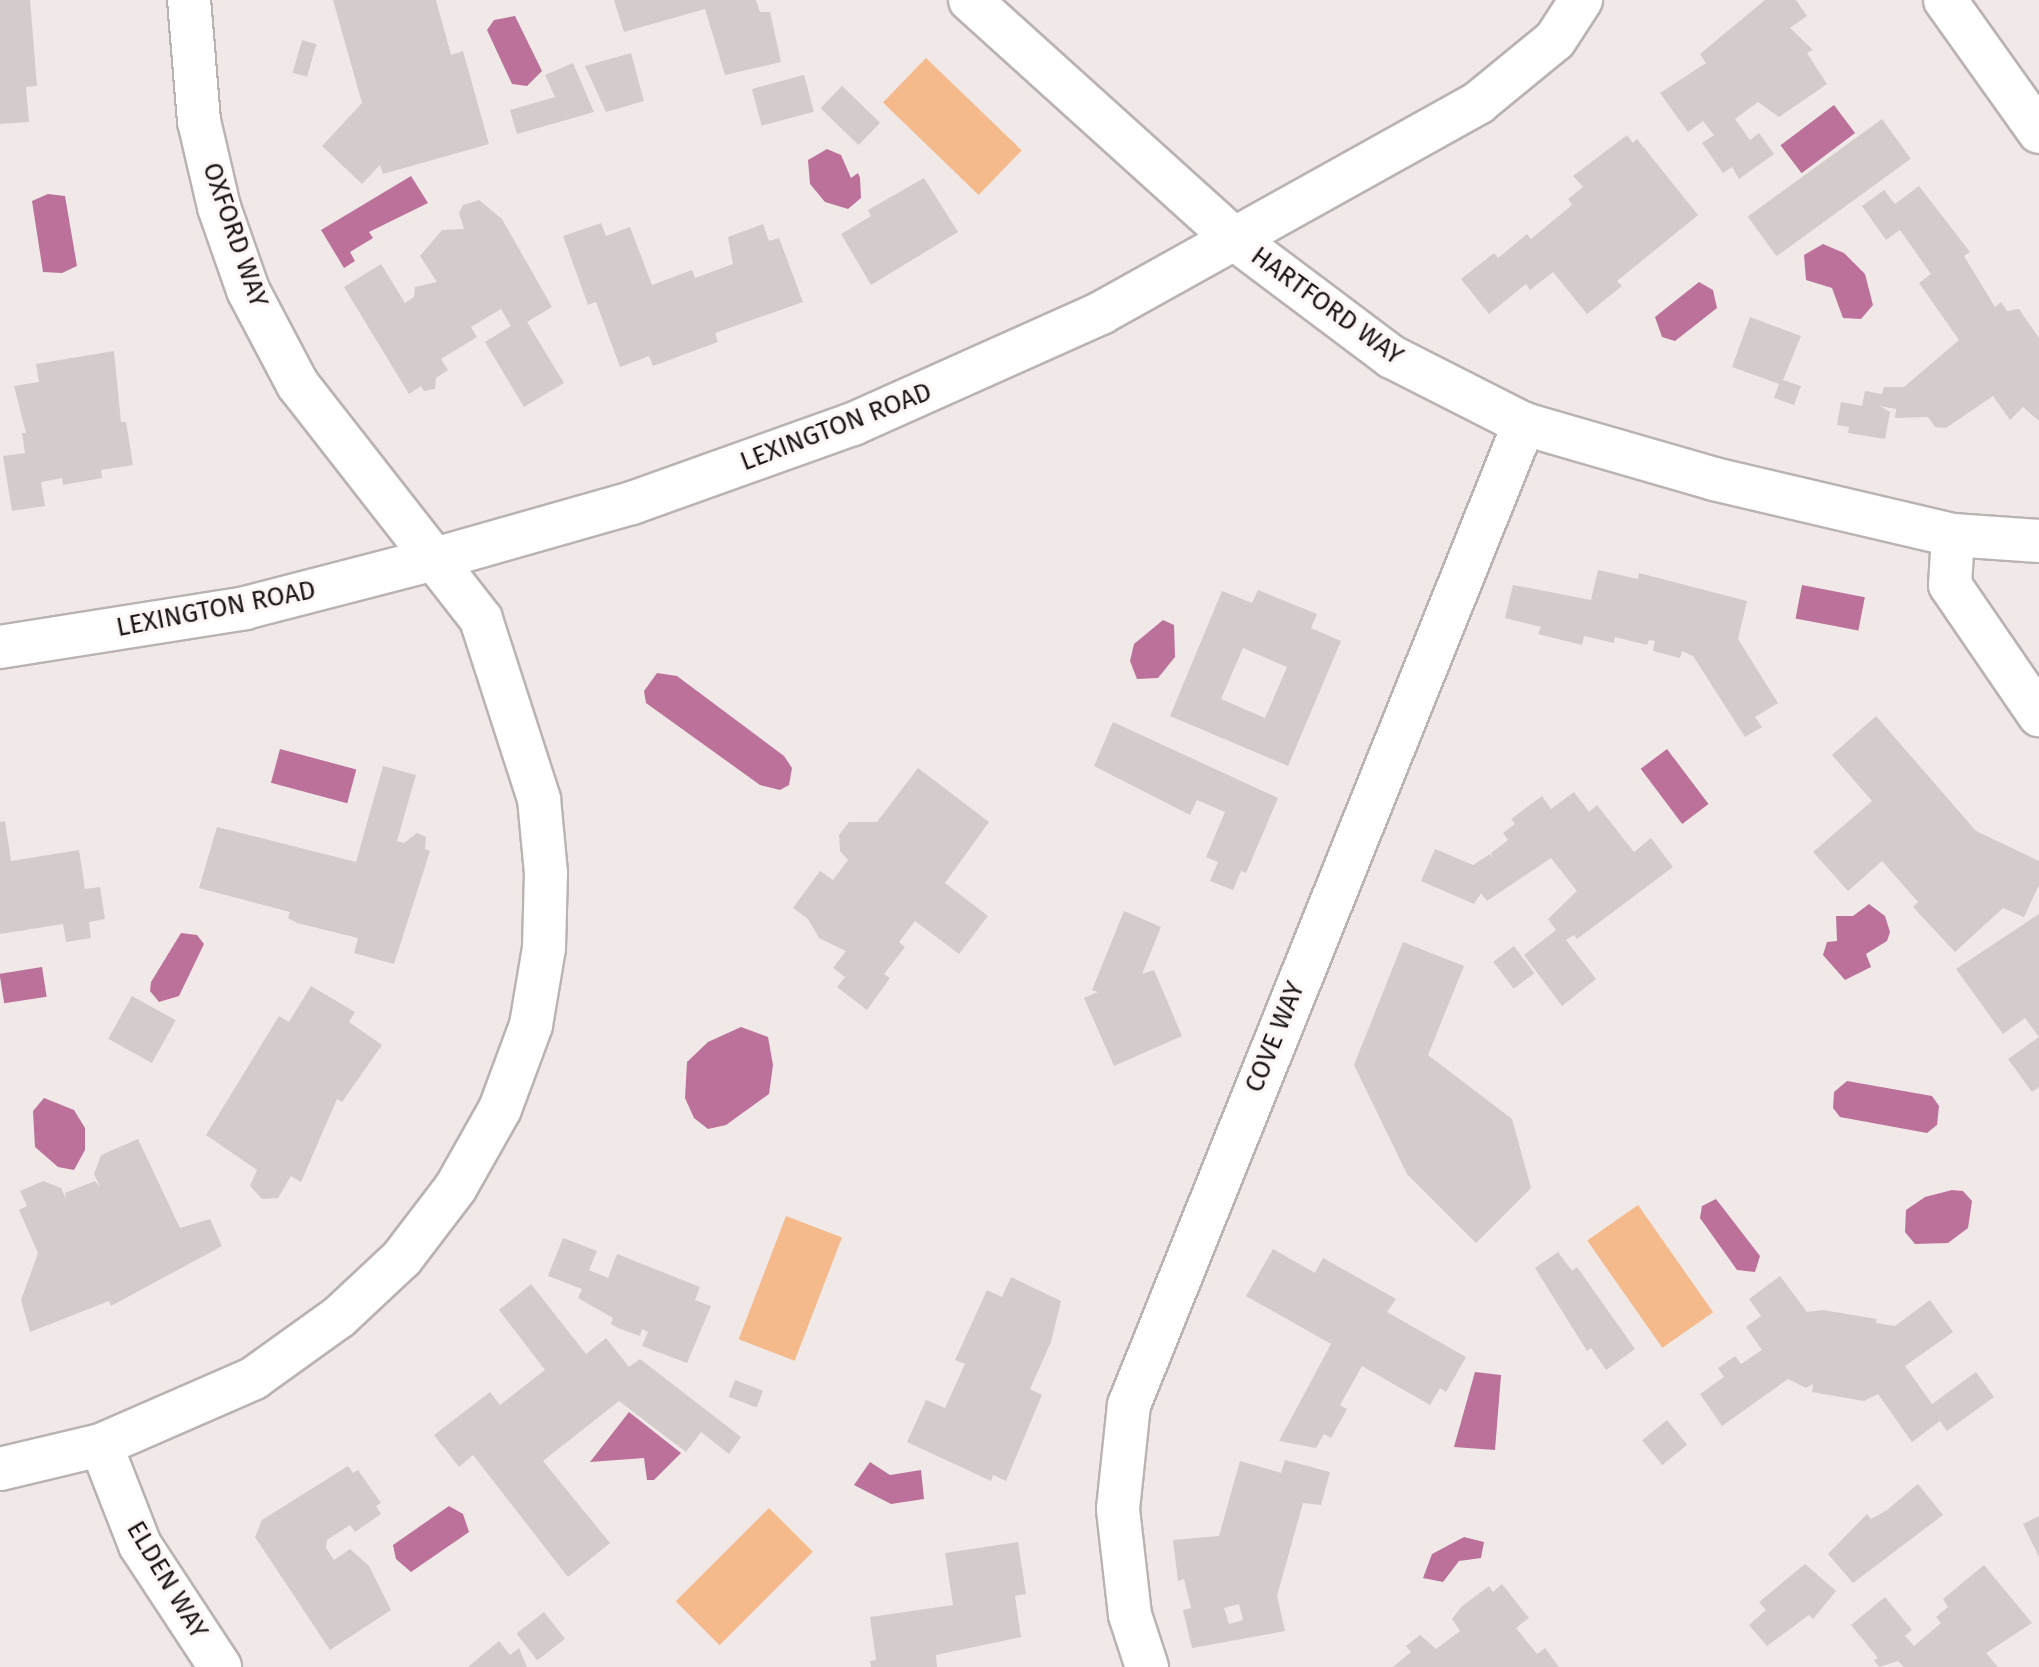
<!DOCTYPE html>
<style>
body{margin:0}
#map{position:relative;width:2039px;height:1667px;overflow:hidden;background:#f1e9e8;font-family:"Fira Sans",sans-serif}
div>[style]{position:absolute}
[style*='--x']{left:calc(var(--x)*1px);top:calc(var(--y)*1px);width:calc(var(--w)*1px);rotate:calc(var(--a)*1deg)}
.green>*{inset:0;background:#f4ba8b;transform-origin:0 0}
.water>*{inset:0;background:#bb719a;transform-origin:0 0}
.building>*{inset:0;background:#d3ccca;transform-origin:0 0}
.roads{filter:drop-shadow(2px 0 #bab3b2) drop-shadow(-2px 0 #bab3b2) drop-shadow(0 2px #bab3b2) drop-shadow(0 -2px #bab3b2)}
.street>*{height:42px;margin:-21px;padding:0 21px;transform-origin:21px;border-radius:21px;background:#fff}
span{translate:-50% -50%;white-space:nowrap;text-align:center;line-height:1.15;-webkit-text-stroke:6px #fef6f5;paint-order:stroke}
.street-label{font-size:26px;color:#1a1717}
</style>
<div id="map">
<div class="green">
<div style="left:926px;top:58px;width:133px;height:62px;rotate:44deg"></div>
<div style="left:1638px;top:1205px;width:131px;height:62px;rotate:55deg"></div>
<div style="left:786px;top:1216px;width:60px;height:132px;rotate:21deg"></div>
<div style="left:769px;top:1508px;width:62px;height:132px;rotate:45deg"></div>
</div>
<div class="water">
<div style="clip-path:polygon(515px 16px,542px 71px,527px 86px,512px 84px,487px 30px,494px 20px)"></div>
<div style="left:1834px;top:105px;width:35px;height:67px;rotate:53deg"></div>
<div style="clip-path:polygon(827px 149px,841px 155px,851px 178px,858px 173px,860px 178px,861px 198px,848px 209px,825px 202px,810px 184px,808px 160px)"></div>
<div style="clip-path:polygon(411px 176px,428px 203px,369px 232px,373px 238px,350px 252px,355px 261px,344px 268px,321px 230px)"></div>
<div style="clip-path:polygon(48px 194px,65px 196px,77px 266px,62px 273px,43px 272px,32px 201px)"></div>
<div style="clip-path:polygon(1823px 244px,1844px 253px,1865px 274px,1873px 305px,1861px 319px,1843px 318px,1832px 288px,1806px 280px,1804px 255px)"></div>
<div style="clip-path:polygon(1699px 282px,1713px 290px,1717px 308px,1675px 341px,1662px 337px,1655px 317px)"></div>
<div style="left:1802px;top:585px;width:64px;height:34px;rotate:11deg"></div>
<div style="clip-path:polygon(1163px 620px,1174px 625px,1175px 657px,1158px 678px,1137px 679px,1130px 661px,1134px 644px)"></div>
<div style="clip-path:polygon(657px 673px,677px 676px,784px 756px,792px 768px,789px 785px,780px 790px,760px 785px,646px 703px,644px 691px)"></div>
<div style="left:280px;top:749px;width:79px;height:35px;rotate:15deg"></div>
<div style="left:1667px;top:749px;width:69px;height:33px;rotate:53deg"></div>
<div style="clip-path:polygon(1869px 904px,1885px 916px,1890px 932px,1887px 941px,1866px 954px,1871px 967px,1845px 980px,1823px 955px,1827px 942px,1837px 941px,1836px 916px,1853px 916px)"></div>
<div style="clip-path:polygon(181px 933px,197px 935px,204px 944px,179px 996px,159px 1002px,150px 991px,151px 982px)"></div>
<div style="left:42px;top:967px;width:30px;height:43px;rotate:81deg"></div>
<div style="clip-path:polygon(741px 1027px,768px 1037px,773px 1065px,769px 1094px,726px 1125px,708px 1129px,694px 1118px,685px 1098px,687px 1062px,708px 1042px)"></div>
<div style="clip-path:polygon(1847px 1081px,1932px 1096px,1939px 1106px,1937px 1125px,1927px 1133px,1840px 1117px,1833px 1108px,1834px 1092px)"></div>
<div style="clip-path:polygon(44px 1098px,74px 1110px,85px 1128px,85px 1150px,74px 1170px,58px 1167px,35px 1147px,33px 1111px)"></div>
<div style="clip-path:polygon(1952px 1190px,1963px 1191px,1972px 1201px,1968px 1228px,1948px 1243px,1915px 1244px,1905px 1232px,1906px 1210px,1925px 1197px)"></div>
<div style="clip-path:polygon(1716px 1199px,1760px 1256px,1755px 1272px,1737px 1270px,1700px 1218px,1702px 1206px)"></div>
<div style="clip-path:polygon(1475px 1372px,1501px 1375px,1495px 1450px,1454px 1447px)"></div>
<div style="clip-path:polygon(629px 1412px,681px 1453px,654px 1480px,647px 1480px,644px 1458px,590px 1462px)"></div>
<div style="clip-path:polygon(870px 1462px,890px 1475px,921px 1470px,924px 1499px,891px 1504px,854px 1485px)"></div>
<div style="clip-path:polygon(449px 1506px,463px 1514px,469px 1532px,411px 1572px,396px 1559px,393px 1545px)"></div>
<div style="clip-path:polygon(1464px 1537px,1484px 1542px,1481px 1558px,1459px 1561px,1443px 1582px,1423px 1578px,1432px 1554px)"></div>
</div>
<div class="building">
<div style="clip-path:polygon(0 0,30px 0,37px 86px,26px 87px,29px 122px,0 124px)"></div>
<div style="clip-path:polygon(333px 0,436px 0,451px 55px,463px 51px,489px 144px,383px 174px,380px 165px,362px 184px,322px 146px,362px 103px)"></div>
<div style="clip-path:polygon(614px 0,756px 0,760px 12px,770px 12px,781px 62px,725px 75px,705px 9px,624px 32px)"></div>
<div style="clip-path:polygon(1765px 0,1796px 0,1807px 16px,1790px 28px,1813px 50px,1807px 53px,1827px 84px,1779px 117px,1758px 102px,1735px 119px,1750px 140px,1759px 133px,1774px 154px,1739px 179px,1732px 167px,1723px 173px,1702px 143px,1714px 135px,1703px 121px,1688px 132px,1660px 93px,1706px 63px,1700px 54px)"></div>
<div style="left:302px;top:40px;width:15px;height:34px;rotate:16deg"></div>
<div style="clip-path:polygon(631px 53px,644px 101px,606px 112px,585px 66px)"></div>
<div style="clip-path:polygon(573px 63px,594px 112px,517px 134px,510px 110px,555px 97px,545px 75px)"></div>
<div style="left:804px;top:75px;width:38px;height:54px;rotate:75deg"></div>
<div style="left:842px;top:86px;width:53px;height:31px;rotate:44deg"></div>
<div style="left:1882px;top:119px;width:49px;height:166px;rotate:54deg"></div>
<div style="clip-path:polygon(1627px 135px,1633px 143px,1637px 139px,1698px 215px,1617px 281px,1622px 286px,1587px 314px,1553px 272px,1530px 290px,1526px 284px,1489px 314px,1461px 279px,1494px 253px,1498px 258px,1527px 234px,1531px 239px,1572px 205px,1568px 199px,1583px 187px,1573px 176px)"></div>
<div style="clip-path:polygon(924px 178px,958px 232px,871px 285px,841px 234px,871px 216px,868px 210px)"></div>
<div style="clip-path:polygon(1919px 186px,1970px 252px,1964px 256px,1995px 307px,2001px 302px,2007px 311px,2019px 309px,2039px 338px,2039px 421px,2023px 407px,2010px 420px,1993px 396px,1946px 428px,1935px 427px,1928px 417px,1895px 418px,1896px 409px,1880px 406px,1890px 412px,1885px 439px,1848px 433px,1849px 427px,1837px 425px,1841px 402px,1862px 406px,1865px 391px,1882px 394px,1884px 387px,1904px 387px,1959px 340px,1919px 283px,1931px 274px,1900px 230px,1886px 240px,1862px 206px,1884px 190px,1895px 204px)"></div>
<div style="clip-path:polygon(479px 200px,502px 219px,552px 307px,527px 322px,564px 383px,524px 407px,485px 342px,511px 326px,501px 309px,471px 327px,477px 337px,441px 359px,448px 370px,436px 378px,435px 389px,424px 391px,421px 386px,409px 394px,344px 287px,381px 264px,405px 303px,414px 297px,415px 287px,437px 282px,420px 256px,442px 230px,464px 229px,459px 213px,463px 205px)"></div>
<div style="clip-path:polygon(601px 223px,606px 236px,630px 227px,652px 285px,692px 270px,695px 278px,733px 264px,728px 237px,763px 224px,769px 241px,779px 238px,803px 302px,715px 333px,718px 342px,653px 366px,649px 356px,620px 367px,596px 302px,588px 305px,563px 236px)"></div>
<div style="clip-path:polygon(1750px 317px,1801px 336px,1783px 380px,1801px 386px,1794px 405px,1774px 398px,1779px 384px,1732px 367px)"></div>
<div style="clip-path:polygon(114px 351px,121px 422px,126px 422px,133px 465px,101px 470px,102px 478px,63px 485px,62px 478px,41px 482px,45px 506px,12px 511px,3px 456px,25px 453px,22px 433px,26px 433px,14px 386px,39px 382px,36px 364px)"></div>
<div style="clip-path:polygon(1598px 570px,1638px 579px,1639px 573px,1747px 601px,1738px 639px,1778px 703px,1755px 717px,1762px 727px,1745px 737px,1693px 656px,1682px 651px,1680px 658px,1653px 651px,1655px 641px,1649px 640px,1647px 645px,1615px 637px,1614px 643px,1584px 636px,1582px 645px,1538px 634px,1541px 627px,1505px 618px,1513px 585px,1591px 600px)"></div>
<div style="clip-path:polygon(evenodd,1258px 590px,1317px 614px,1311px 628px,1341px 641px,1288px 766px,1170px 716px,1222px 591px,1252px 603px,1258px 590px,1243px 648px,1287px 667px,1265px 718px,1221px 699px,1243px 648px)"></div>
<div style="clip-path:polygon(1876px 716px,1976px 831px,2039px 861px,2039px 885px,2024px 917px,2003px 908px,1955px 952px,1913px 907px,1918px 902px,1882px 861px,1848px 891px,1813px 852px,1872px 801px,1832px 755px)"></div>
<div style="clip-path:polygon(1113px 722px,1278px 798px,1246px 873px,1241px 871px,1233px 890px,1210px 881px,1218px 862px,1206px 857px,1225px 812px,1197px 800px,1190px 815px,1094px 766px)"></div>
<div style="clip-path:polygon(383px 766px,416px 775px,397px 841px,404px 843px,417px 833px,426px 837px,425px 849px,430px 851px,394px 964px,354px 953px,358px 938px,297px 923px,288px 918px,290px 912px,199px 888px,217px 827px,356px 862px)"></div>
<div style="clip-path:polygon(918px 768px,989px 822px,945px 883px,988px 916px,959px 954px,915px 921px,899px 942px,905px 947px,884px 974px,890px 978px,867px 1010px,837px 987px,845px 977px,833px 968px,846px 951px,819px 938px,808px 919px,793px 908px,820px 871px,833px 880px,848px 860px,840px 851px,839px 835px,849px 822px,877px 822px)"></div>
<div style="clip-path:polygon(1574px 792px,1589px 812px,1597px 805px,1634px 852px,1651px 838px,1673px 867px,1577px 939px,1574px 935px,1566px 940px,1596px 979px,1562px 1006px,1524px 955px,1556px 930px,1548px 919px,1577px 891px,1551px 858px,1487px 901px,1481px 893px,1474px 904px,1421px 881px,1435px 849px,1473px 865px,1490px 854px,1494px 860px,1491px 853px,1508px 840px,1503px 833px,1515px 824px,1511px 819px,1542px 796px,1551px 809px)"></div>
<div style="clip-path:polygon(5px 821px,11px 861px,79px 850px,85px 889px,100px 887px,105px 919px,89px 922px,91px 938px,66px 942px,63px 924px,0 934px,0 822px)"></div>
<div style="clip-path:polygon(1124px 911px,1161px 927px,1142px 974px,1154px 970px,1182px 1036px,1114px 1066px,1084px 998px,1098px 992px,1092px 990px)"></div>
<div style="clip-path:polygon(2039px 914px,2039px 1037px,2025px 1018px,2003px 1034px,1956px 969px)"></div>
<div style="clip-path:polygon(1403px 942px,1464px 966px,1428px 1055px,1512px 1119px,1531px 1188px,1476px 1243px,1407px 1174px,1354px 1065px)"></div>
<div style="left:1514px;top:946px;width:34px;height:26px;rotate:53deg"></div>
<div style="clip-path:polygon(311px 986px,355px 1012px,349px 1022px,382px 1045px,342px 1102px,337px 1099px,301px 1182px,291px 1176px,278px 1198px,262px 1199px,250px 1186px,257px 1170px,206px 1135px,279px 1016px,289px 1022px)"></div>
<div style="left:132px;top:996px;width:50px;height:49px;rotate:29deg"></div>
<div style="clip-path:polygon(2039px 1037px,2039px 1087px,2032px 1092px,2008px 1059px)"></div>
<div style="clip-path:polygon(138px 1139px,180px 1228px,210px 1219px,222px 1246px,111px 1306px,109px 1301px,30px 1332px,21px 1300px,38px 1253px,19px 1210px,27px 1206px,20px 1191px,43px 1181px,61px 1188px,67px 1201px,65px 1193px,95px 1181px,100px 1187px,94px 1174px,101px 1155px)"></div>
<div style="clip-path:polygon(563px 1238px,597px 1251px,589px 1270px,608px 1278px,617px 1254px,700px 1287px,695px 1300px,711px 1306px,687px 1363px,642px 1346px,648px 1332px,642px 1329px,640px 1336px,618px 1328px,611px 1324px,613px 1318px,578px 1298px,582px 1289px,548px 1276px)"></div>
<div style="clip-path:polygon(1273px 1249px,1315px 1273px,1323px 1258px,1396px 1299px,1387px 1312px,1466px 1357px,1446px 1392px,1440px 1388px,1430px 1405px,1362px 1366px,1340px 1405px,1347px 1409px,1331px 1438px,1324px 1434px,1316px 1448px,1279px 1441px,1331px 1344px,1246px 1296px)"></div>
<div style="clip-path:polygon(1558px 1252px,1572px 1271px,1577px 1267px,1635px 1349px,1606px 1370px,1591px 1348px,1587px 1351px,1535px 1268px)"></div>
<div style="clip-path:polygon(1780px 1276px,1807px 1312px,1823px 1310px,1877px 1319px,1876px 1323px,1895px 1326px,1930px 1300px,1953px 1332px,1905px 1366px,1932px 1404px,1976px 1372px,1994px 1397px,1947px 1431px,1940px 1421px,1912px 1442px,1878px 1394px,1864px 1401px,1812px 1392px,1813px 1384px,1806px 1388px,1788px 1379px,1722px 1426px,1700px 1394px,1724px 1377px,1718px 1368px,1735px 1356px,1741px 1364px,1762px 1350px,1746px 1327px,1761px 1316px,1749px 1299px)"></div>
<div style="clip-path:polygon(1011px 1277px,1061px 1301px,1051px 1342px,1030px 1389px,1042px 1395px,1006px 1481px,993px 1475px,991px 1481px,907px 1442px,926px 1400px,945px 1408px,965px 1364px,955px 1360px,987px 1290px,1002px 1297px)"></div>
<div style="clip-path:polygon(531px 1284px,586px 1354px,606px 1338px,629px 1367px,640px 1359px,741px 1437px,729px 1454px,701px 1432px,686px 1452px,619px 1401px,543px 1461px,610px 1543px,568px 1577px,473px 1455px,459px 1467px,434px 1435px,490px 1392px,500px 1405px,545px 1370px,499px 1310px)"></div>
<div style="left:735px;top:1380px;width:30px;height:18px;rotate:21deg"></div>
<div style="left:1667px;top:1420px;width:32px;height:32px;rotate:51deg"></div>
<div style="clip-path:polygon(evenodd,1285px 1460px,1330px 1472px,1321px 1505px,1303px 1503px,1277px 1596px,1285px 1631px,1192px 1648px,1183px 1610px,1191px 1608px,1184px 1579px,1178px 1581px,1173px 1540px,1219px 1536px,1240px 1461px,1281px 1473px,1285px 1460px,1239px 1604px,1243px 1620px,1229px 1624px,1224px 1608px,1239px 1604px)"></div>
<div style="clip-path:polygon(348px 1466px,353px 1473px,358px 1470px,381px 1503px,376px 1506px,381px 1514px,355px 1532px,350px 1525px,327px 1540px,326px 1548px,334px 1560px,350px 1549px,369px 1566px,391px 1610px,330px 1650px,255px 1537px,262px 1520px)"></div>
<div style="clip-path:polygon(1918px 1484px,1943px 1515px,1853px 1583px,1828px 1554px,1867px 1514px,1871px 1519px,1887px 1510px)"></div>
<div style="clip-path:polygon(2039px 1516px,2039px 1557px,2023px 1524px)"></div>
<div style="clip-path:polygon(1018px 1542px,1026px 1594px,1015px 1596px,1021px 1637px,936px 1655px,937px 1667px,871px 1667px,870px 1661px,876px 1660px,870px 1617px,953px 1605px,945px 1553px)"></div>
<div style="clip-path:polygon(1805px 1564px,1836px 1591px,1813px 1619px,1809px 1615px,1767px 1646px,1749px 1625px,1766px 1610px,1759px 1602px)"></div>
<div style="clip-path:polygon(1984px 1565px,2032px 1623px,1986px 1653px,1998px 1667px,1904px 1667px,1898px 1661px,1879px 1667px,1874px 1660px,1878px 1658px,1851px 1625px,1885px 1597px,1912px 1630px,1905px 1636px,1914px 1646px,1941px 1623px,1936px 1617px,1948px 1607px,1943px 1599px)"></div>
<div style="clip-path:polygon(1502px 1584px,1529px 1618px,1516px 1628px,1537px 1654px,1545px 1648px,1559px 1667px,1393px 1667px,1411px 1652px,1406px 1646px,1420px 1635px,1436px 1649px,1460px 1631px,1452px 1619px,1461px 1607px,1489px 1586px,1493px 1592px)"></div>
<div style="left:544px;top:1612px;width:34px;height:35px;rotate:52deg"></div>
<div style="clip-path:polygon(499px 1641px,510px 1655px,519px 1648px,527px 1667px,468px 1667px)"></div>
</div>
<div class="roads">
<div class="street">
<div style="--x:970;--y:0;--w:358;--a:42.1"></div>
<div style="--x:1236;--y:240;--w:195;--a:36.9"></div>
<div style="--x:1392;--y:357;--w:148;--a:26.9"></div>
<div style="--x:1524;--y:424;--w:198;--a:16.1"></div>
<div style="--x:1714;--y:479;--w:245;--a:13.2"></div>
<div style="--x:1953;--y:535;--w:86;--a:4"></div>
<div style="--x:1945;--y:0;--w:162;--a:54.5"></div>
<div style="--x:1953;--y:535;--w:50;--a:93.4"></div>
<div style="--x:1950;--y:585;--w:158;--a:55.6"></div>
<div style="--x:0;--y:647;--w:248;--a:-9"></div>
<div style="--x:245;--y:608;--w:196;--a:-14.5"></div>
<div style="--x:435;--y:559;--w:205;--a:-15.9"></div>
<div style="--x:632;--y:503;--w:235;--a:-19.7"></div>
<div style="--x:853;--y:424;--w:272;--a:-24.1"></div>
<div style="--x:1101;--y:313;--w:432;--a:-29.1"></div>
<div style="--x:1478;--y:103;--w:99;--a:-39.3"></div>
<div style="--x:1555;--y:40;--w:48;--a:-57"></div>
<div style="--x:101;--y:1445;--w:107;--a:68.7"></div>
<div style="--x:140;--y:1545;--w:146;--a:56.7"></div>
<div style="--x:0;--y:1469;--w:104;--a:-13.4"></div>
<div style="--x:101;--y:1445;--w:167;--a:-23.6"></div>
<div style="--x:254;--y:1378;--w:105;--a:-35.7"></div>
<div style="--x:339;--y:1317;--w:86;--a:-43.1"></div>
<div style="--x:402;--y:1258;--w:89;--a:-52.7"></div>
<div style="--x:456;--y:1187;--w:90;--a:-60.6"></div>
<div style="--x:500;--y:1109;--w:90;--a:-69.7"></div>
<div style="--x:531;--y:1025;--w:78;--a:-80.4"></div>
<div style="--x:544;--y:948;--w:75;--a:-88.5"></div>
<div style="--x:546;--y:873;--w:74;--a:-95.4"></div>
<div style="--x:539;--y:799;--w:189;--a:-107.9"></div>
<div style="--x:481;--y:619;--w:297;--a:-128"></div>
<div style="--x:298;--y:385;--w:107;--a:-117.8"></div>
<div style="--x:248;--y:290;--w:88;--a:-109.3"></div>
<div style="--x:219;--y:207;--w:88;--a:-103.1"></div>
<div style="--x:199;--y:121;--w:121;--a:-94.7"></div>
<div style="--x:1147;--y:1667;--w:55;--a:-108.1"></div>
<div style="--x:1130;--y:1615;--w:107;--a:-96.5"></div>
<div style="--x:1118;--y:1509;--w:105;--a:-84"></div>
<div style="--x:1129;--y:1405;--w:1058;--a:-68.07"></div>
</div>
</div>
<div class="street-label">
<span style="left:235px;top:235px;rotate:71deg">OXFORD WAY</span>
<span style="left:1327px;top:306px;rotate:36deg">HARTFORD WAY</span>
<span style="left:836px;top:427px;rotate:-21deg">LEXINGTON ROAD</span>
<span style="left:216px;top:609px;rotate:-11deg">LEXINGTON ROAD</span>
<span style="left:1275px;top:1037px;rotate:-68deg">COVE WAY</span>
<span style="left:167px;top:1580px;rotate:59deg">ELDEN WAY</span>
</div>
</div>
